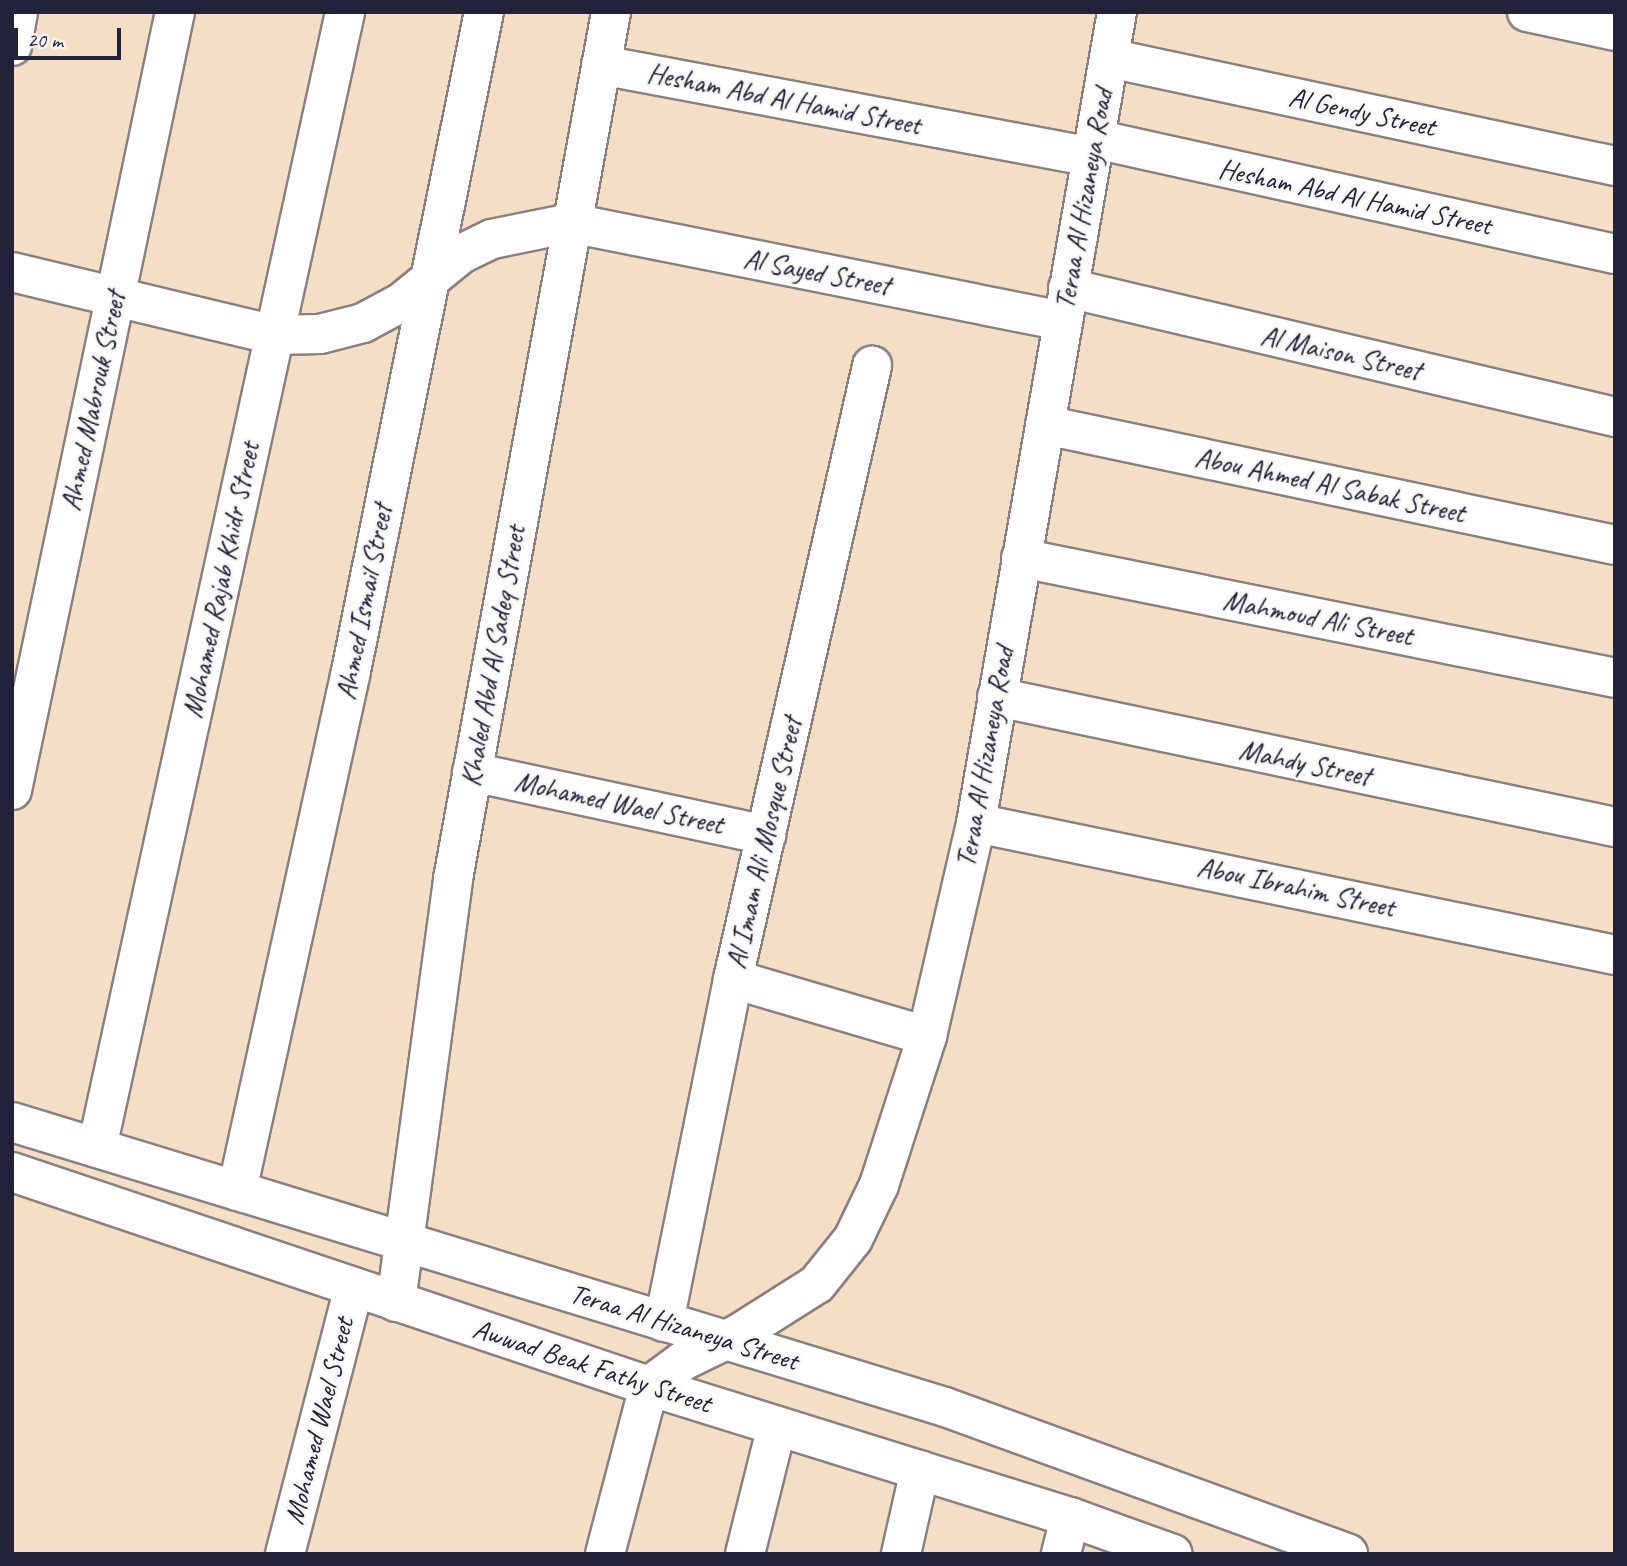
<!DOCTYPE html>
<style>
body{margin:0}
#map{position:relative;width:1627px;height:1566px;overflow:hidden;background:#f4dfc6;font-family:Caveat,sans-serif}
div>[style]{position:absolute}
[style*='--x']{left:calc(var(--x)*1px);top:calc(var(--y)*1px);width:calc(var(--w)*1px);rotate:calc(var(--a)*1deg)}
.roads{filter:drop-shadow(2px 0 #8b8080) drop-shadow(-2px 0 #8b8080) drop-shadow(0 2px #8b8080) drop-shadow(0 -2px #8b8080)}
.street>*{height:38px;margin:-19px;padding:0 19px;transform-origin:19px;border-radius:19px;background:#fff}
.secondary>*{height:38px;margin:-19px;padding:0 19px;transform-origin:19px;border-radius:19px;background:#fff}
span{translate:-50% -50%;white-space:nowrap;text-align:center;line-height:1.15;-webkit-text-stroke:5px #f6f6f2;paint-order:stroke}
.street-label{font-size:28px;color:#22223b}
.frame{position:absolute;inset:0;border:14px solid #22223b;pointer-events:none}
.scale{position:absolute;left:14px;top:28px;width:107px;height:32px;box-sizing:border-box;border:4px solid #22223b;border-top:0;padding-left:9px;font-size:21px;line-height:24px;white-space:nowrap;color:#22223b;-webkit-text-stroke:5px #f6f6f2;paint-order:stroke}
</style>
<div id="map">
<div class="roads">
<div class="street">
<div style="--x:1527;--y:12;--w:90;--a:12.2"></div>
<div style="--x:12;--y:46;--w:35;--a:-80"></div>
<div style="--x:1109;--y:58;--w:517;--a:12.05"></div>
<div style="--x:601;--y:65;--w:499;--a:10.6"></div>
<div style="--x:1095;--y:139;--w:533;--a:12.47"></div>
<div style="--x:12;--y:272;--w:270;--a:13.5"></div>
<div style="--x:275;--y:335;--w:45;--a:-1.3"></div>
<div style="--x:320;--y:334;--w:44;--a:-14.3"></div>
<div style="--x:363;--y:323;--w:44;--a:-28.3"></div>
<div style="--x:402;--y:302;--w:76;--a:-39.1"></div>
<div style="--x:461;--y:254;--w:34;--a:-26"></div>
<div style="--x:492;--y:239;--w:81;--a:-11.4"></div>
<div style="--x:571;--y:223;--w:502;--a:11.27"></div>
<div style="--x:1068;--y:288;--w:562;--a:13.27"></div>
<div style="--x:1045;--y:425;--w:582;--a:11.89"></div>
<div style="--x:1021;--y:558;--w:606;--a:11.42"></div>
<div style="--x:997;--y:697;--w:632;--a:11.88"></div>
<div style="--x:472;--y:772;--w:301;--a:12.1"></div>
<div style="--x:12;--y:790;--w:795;--a:-78.17"></div>
<div style="--x:976;--y:823;--w:652;--a:11.67"></div>
<div style="--x:733;--y:979;--w:202;--a:16.4"></div>
<div style="--x:97;--y:1148;--w:1163;--a:-77.68"></div>
<div style="--x:237;--y:1191;--w:532;--a:-77.63"></div>
<div style="--x:351;--y:671;--w:672;--a:-78.59"></div>
<div style="--x:396;--y:1302;--w:427;--a:-82.3"></div>
<div style="--x:453;--y:879;--w:881;--a:-79.67"></div>
<div style="--x:664;--y:1322;--w:350;--a:-78.6"></div>
<div style="--x:733;--y:979;--w:629;--a:-77.22"></div>
<div style="--x:285;--y:1554;--w:275;--a:-75.5"></div>
<div style="--x:605;--y:1554;--w:174;--a:-75.3"></div>
<div style="--x:649;--y:1386;--w:42;--a:-36.3"></div>
<div style="--x:683;--y:1361;--w:61;--a:-26.1"></div>
<div style="--x:738;--y:1334;--w:93;--a:-32.3"></div>
<div style="--x:817;--y:1284;--w:58;--a:-51.3"></div>
<div style="--x:853;--y:1239;--w:60;--a:-64.3"></div>
<div style="--x:879;--y:1185;--w:157;--a:-72.1"></div>
<div style="--x:927;--y:1036;--w:219;--a:-77"></div>
<div style="--x:976;--y:823;--w:823;--a:-80.14"></div>
<div style="--x:745;--y:1554;--w:132;--a:-76"></div>
<div style="--x:901;--y:1554;--w:86;--a:-77.3"></div>
<div style="--x:1061;--y:1554;--w:38;--a:-76"></div>
</div>
<div class="secondary">
<div style="--x:12;--y:1122;--w:976;--a:16.99"></div>
<div style="--x:945;--y:1407;--w:429;--a:20"></div>
<div style="--x:12;--y:1172;--w:672;--a:18.57"></div>
<div style="--x:649;--y:1386;--w:441;--a:17.3"></div>
<div style="--x:1070;--y:1517;--w:109;--a:19.8"></div>
</div>
</div>
<div class="street-label">
<span style="left:784px;top:99px;rotate:11deg">Hesham Abd Al Hamid Street</span>
<span style="left:1362px;top:112px;rotate:12deg">Al Gendy Street</span>
<span style="left:1355px;top:197px;rotate:12deg">Hesham Abd Al Hamid Street</span>
<span style="left:1084px;top:199px;rotate:-80deg">Teraa Al Hizaneya Road</span>
<span style="left:817px;top:272px;rotate:11deg">Al Sayed Street</span>
<span style="left:1341px;top:353px;rotate:13deg">Al Maison Street</span>
<span style="left:93px;top:401px;rotate:-78deg">Ahmed Mabrouk Street</span>
<span style="left:1330px;top:485px;rotate:12deg">Abou Ahmed Al Sabak Street</span>
<span style="left:221px;top:580px;rotate:-78deg">Mohamed Rajab Khidr Street</span>
<span style="left:364px;top:602px;rotate:-79deg">Ahmed Ismail Street</span>
<span style="left:1318px;top:618px;rotate:11deg">Mahmoud Ali Street</span>
<span style="left:493px;top:656px;rotate:-80deg">Khaled Abd Al Sadeq Street</span>
<span style="left:985px;top:757px;rotate:-80deg">Teraa Al Hizaneya Road</span>
<span style="left:1305px;top:763px;rotate:12deg">Mahdy Street</span>
<span style="left:619px;top:803px;rotate:12deg">Mohamed Wael Street</span>
<span style="left:764px;top:843px;rotate:-77deg">Al Imam Ali Mosque Street</span>
<span style="left:1296px;top:887px;rotate:12deg">Abou Ibrahim Street</span>
<span style="left:684px;top:1327px;rotate:17deg">Teraa Al Hizaneya Street</span>
<span style="left:592px;top:1366px;rotate:18deg">Awwad Beak Fathy Street</span>
<span style="left:319px;top:1421px;rotate:-76deg">Mohamed Wael Street</span>
</div>
<div class="frame"></div>
<div class="scale">20 m</div>
</div>
